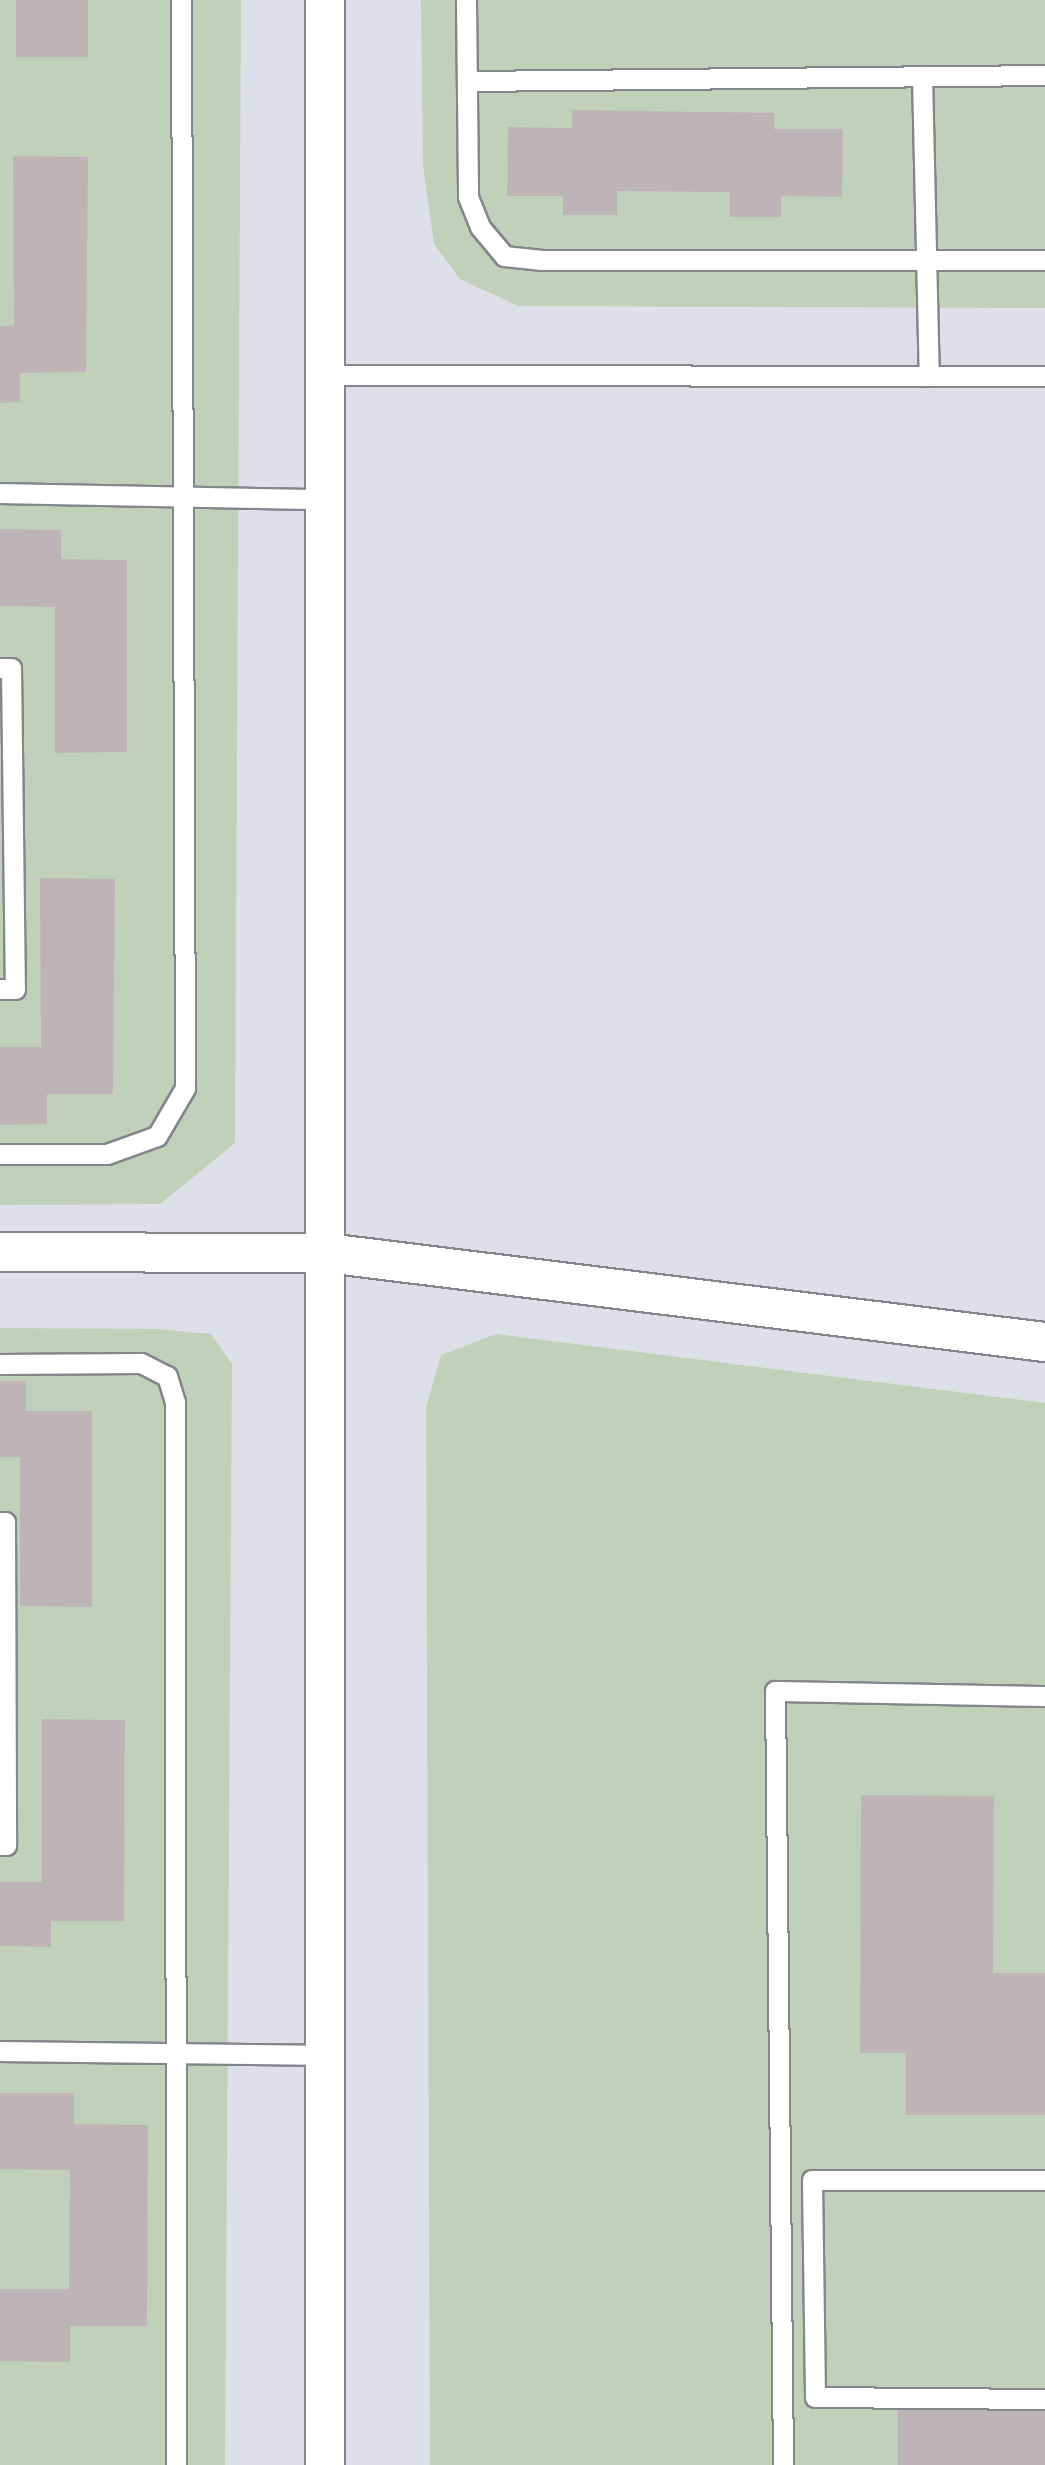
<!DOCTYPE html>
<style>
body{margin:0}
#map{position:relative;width:1045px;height:2465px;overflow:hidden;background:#dedfe8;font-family:"Sofia Sans Condensed",sans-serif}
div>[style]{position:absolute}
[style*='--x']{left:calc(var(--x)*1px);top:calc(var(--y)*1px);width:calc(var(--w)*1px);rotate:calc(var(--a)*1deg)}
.green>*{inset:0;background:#c1d1b9}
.building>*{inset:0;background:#beb4b8;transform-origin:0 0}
.roads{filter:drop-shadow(2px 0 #84868e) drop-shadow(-2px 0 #84868e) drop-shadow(0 2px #84868e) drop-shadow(0 -2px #84868e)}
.lane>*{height:19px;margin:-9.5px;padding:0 9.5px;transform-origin:9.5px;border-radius:9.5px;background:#fff}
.secondary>*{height:38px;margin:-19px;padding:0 19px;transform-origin:19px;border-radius:19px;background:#fff}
span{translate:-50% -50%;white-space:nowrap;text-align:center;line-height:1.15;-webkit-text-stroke:5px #dedfe8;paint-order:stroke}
</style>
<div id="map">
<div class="green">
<div style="clip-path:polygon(0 0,241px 0,235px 1143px,160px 1204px,0 1205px)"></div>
<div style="clip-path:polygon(421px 0,1045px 0,1045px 308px,518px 306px,460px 279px,434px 244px,423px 165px)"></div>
<div style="clip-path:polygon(0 1328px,157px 1329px,211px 1334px,232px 1364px,225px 2465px,0 2465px)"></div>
<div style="clip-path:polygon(496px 1334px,1045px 1403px,1045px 2465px,430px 2465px,426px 1408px,441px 1355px)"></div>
</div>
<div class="building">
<div style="left:16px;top:0;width:72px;height:57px"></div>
<div style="clip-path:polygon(572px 110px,774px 113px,774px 129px,843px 129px,842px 197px,781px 196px,781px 217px,730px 217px,730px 192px,617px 191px,617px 215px,563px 215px,563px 196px,507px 196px,508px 127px,572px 128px)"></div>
<div style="clip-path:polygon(13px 156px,88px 157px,86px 372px,20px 373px,20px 402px,0 403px,0 326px,14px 325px)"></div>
<div style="clip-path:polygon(0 529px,61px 530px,61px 559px,127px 560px,127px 752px,55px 753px,55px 607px,0 606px)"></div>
<div style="clip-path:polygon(40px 878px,115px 879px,113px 1094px,47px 1094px,47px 1124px,0 1125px,0 1047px,41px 1047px)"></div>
<div style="clip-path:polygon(0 1381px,26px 1381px,26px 1411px,92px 1411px,92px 1607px,20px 1606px,20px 1457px,0 1457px)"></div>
<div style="clip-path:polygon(42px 1719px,125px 1720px,124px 1921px,51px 1921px,51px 1947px,0 1946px,0 1882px,42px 1882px)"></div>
<div style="clip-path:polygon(861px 1795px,994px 1796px,993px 1973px,1045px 1973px,1045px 2115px,906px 2115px,906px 2053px,860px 2053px)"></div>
<div style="clip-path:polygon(0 2093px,74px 2093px,74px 2124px,148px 2125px,147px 2326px,70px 2326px,70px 2362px,0 2361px,0 2289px,69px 2289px,70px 2170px,0 2169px)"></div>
<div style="left:898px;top:2405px;width:147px;height:60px"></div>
</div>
<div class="roads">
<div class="lane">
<div style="--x:466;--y:0;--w:197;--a:89.4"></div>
<div style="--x:468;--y:197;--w:32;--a:68"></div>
<div style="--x:480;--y:227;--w:38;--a:50"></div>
<div style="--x:504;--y:256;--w:36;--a:6"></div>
<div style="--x:540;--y:260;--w:505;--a:0"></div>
<div style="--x:922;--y:76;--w:300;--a:88.7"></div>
<div style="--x:467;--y:81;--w:578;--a:-0.59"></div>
<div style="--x:325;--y:375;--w:720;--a:0.08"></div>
<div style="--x:0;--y:493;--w:326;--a:1.1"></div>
<div style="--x:0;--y:668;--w:11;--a:0"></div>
<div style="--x:11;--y:668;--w:321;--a:89.3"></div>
<div style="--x:15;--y:989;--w:15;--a:180"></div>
<div style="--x:0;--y:1154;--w:107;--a:0"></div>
<div style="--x:107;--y:1154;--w:53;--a:-19.8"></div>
<div style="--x:157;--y:1136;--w:56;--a:-59.7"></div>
<div style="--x:185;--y:1088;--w:1088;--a:-90.21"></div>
<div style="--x:0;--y:1364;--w:141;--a:-0.4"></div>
<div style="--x:141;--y:1363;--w:29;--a:27"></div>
<div style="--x:167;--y:1376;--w:27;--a:73"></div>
<div style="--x:175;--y:1402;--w:1063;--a:89.95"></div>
<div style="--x:0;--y:1522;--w:5;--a:0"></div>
<div style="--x:5;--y:1522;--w:323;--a:89.8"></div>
<div style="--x:6;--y:1845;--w:6;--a:180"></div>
<div style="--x:0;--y:2051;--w:324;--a:0.7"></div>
<div style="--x:1045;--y:2180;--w:233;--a:180"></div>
<div style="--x:812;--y:2180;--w:217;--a:89.2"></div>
<div style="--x:815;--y:2397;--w:230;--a:0.5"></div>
<div style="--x:783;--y:2465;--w:774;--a:-90.59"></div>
<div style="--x:775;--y:1691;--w:270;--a:1.1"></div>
</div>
<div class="secondary">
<div style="--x:325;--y:0;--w:2465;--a:90"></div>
<div style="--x:0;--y:1252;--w:327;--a:0.2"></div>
<div style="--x:327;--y:1253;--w:723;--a:7.07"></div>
</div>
</div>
</div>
